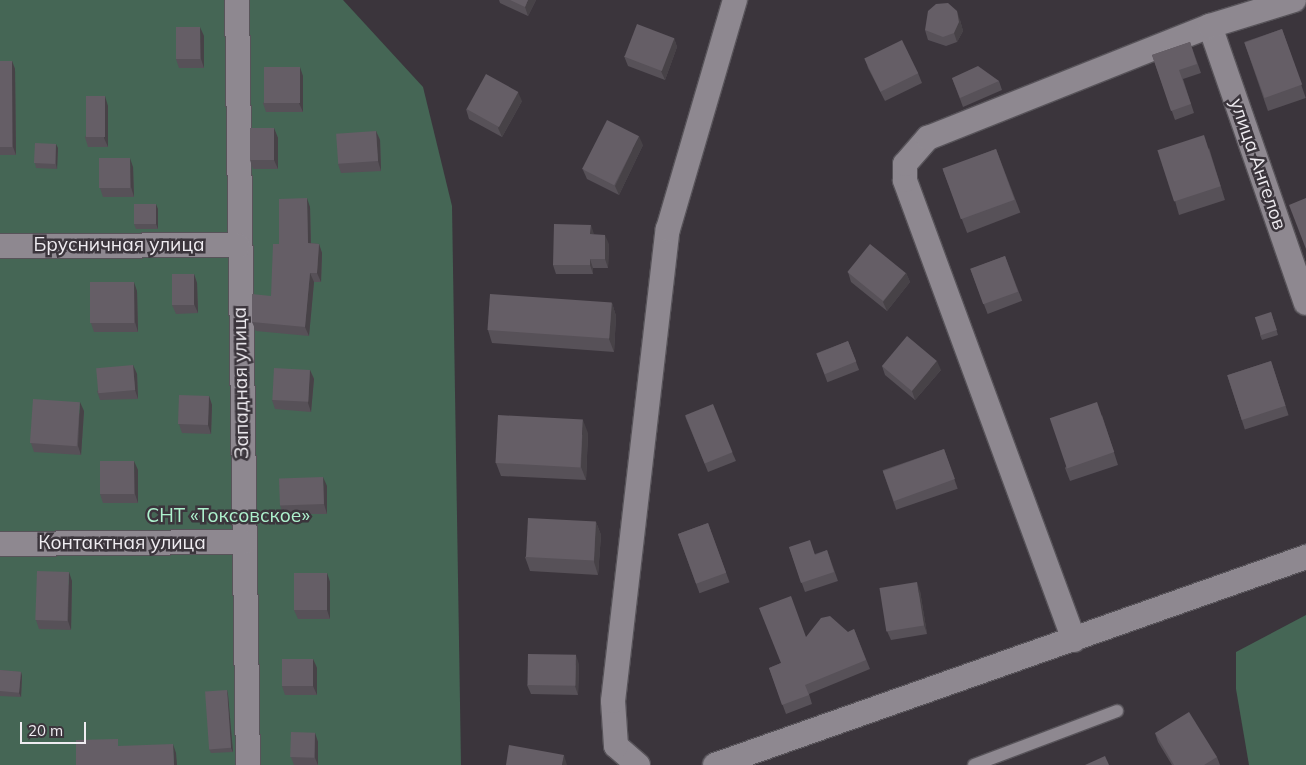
<!DOCTYPE html>
<meta charset="utf-8">
<style>
body{margin:0}
#map{position:relative;width:1306px;height:765px;overflow:hidden;background:#3b353c;font-family:Mulish,sans-serif}
div>[style]{position:absolute}
[style*='--x']{left:calc(var(--x)*1px);top:calc(var(--y)*1px);width:calc(var(--w)*1px);rotate:calc(var(--a)*1deg)}
.green>*{inset:0;background:#456655}
.roads{filter:drop-shadow(1px 0 #575359) drop-shadow(-1px 0 #575359) drop-shadow(0 1px #575359) drop-shadow(0 -1px #575359)}
.service>*{height:12px;margin:-6px;padding:0 6px;transform-origin:6px;border-radius:6px;background:#8e8890}
.minor>*{height:24px;margin:-12px;padding:0 12px;transform-origin:12px;border-radius:12px;background:#8e8890}
.wall>*{inset:0;background:#575158;transform-origin:0 0}
.shaded-wall>*{inset:0;background:#474247}
.building>*{inset:0;background:#655e66;transform-origin:0 0}
span{translate:-50% -50%;white-space:nowrap;text-align:center;line-height:1.15;-webkit-text-stroke:5px #3b353c;paint-order:stroke}
.street-label{font-size:19px;color:#efecf1}
.park-label{font-size:19px;color:#adf1cd}
.scale{position:absolute;left:20px;top:722px;width:66px;height:22px;box-sizing:border-box;border:2px solid #efecf1;border-top:0;padding-left:6px;font-size:15px;line-height:18px;white-space:nowrap;color:#efecf1;-webkit-text-stroke:4px #3b353c;paint-order:stroke}
</style>
<div id="map">
<div class="green">
<div style="clip-path:polygon(0 0,343px 0,423px 87px,452px 206px,461px 765px,0 765px)"></div>
<div style="clip-path:polygon(1306px 615px,1306px 765px,1249px 765px,1236px 689px,1236px 652px)"></div>
</div>
<div class="roads">
<div class="service">
<div style="--x:974;--y:765;--w:153;--a:-20.7"></div>
</div>
<div class="minor">
<div style="--x:237;--y:0;--w:765;--a:89.18"></div>
<div style="--x:1210;--y:26;--w:293;--a:70.9"></div>
<div style="--x:0;--y:246;--w:238;--a:-0.2"></div>
<div style="--x:0;--y:544;--w:244;--a:-0.5"></div>
<div style="--x:1074;--y:640;--w:490;--a:-110.2"></div>
<div style="--x:905;--y:180;--w:16;--a:-90"></div>
<div style="--x:905;--y:164;--w:35;--a:-49"></div>
<div style="--x:928;--y:138;--w:303;--a:-21.7"></div>
<div style="--x:1210;--y:26;--w:88;--a:-17.2"></div>
<div style="--x:638;--y:765;--w:29;--a:-139"></div>
<div style="--x:616;--y:746;--w:45;--a:-93.8"></div>
<div style="--x:613;--y:701;--w:475;--a:-83.4"></div>
<div style="--x:668;--y:229;--w:239;--a:-73.7"></div>
<div style="--x:715;--y:765;--w:627;--a:-19.39"></div>
</div>
</div>
<div class="wall">
<div style="clip-path:polygon(499px 0,536px 0,528px 16px,500px 3px)"></div>
<div style="clip-path:polygon(960px 20px,963px 31px,957px 42px,946px 46px,928px 40px,925px 30px)"></div>
<div style="left:1282px;top:29px;width:73px;height:40px;rotate:71deg"></div>
<div style="clip-path:polygon(204px 36px,204px 68px,179px 68px,176px 59px)"></div>
<div style="clip-path:polygon(674px 38px,677px 47px,665px 80px,628px 66px,624px 56px)"></div>
<div style="clip-path:polygon(1190px 42px,1201px 73px,1183px 79px,1194px 113px,1175px 120px,1152px 55px)"></div>
<div style="clip-path:polygon(865px 59px,918px 73px,922px 83px,885px 101px,868px 68px)"></div>
<div style="clip-path:polygon(0 61px,12px 61px,15px 69px,16px 155px,0 155px)"></div>
<div style="clip-path:polygon(303px 76px,303px 112px,266px 112px,263px 103px)"></div>
<div style="clip-path:polygon(952px 78px,999px 81px,1002px 90px,963px 107px)"></div>
<div style="clip-path:polygon(522px 101px,502px 137px,469px 119px,466px 109px)"></div>
<div style="clip-path:polygon(108px 106px,108px 147px,88px 147px,85px 137px)"></div>
<div style="clip-path:polygon(274px 128px,278px 138px,278px 169px,253px 169px,250px 160px)"></div>
<div style="clip-path:polygon(376px 131px,380px 140px,381px 171px,341px 173px,338px 164px)"></div>
<div style="clip-path:polygon(643px 145px,619px 195px,587px 179px,583px 170px)"></div>
<div style="clip-path:polygon(58px 148px,57px 169px,36px 168px,35px 163px)"></div>
<div style="clip-path:polygon(1209px 148px,1225px 200px,1179px 215px,1175px 201px)"></div>
<div style="left:996px;top:149px;width:68px;height:57px;rotate:69deg"></div>
<div style="clip-path:polygon(133px 167px,134px 197px,103px 197px,100px 188px)"></div>
<div style="clip-path:polygon(310px 207px,311px 243px,319px 244px,322px 253px,321px 282px,314px 282px,309px 336px,256px 331px,252px 322px,271px 296px,279px 244px)"></div>
<div style="clip-path:polygon(158px 209px,158px 229px,136px 229px,134px 224px)"></div>
<div style="clip-path:polygon(609px 244px,608px 268px,593px 268px,593px 274px,556px 274px,553px 265px)"></div>
<div style="left:1005px;top:256px;width:48px;height:37px;rotate:69deg"></div>
<div style="clip-path:polygon(848px 272px,906px 273px,910px 282px,887px 311px,851px 282px)"></div>
<div style="clip-path:polygon(194px 274px,197px 283px,198px 313px,176px 314px,172px 305px)"></div>
<div style="clip-path:polygon(137px 291px,138px 332px,94px 332px,91px 323px)"></div>
<div style="clip-path:polygon(612px 303px,616px 316px,614px 352px,492px 343px,488px 330px)"></div>
<div style="clip-path:polygon(1271px 312px,1278px 335px,1262px 340px,1260px 335px)"></div>
<div style="left:848px;top:341px;width:31px;height:34px;rotate:69deg"></div>
<div style="left:1271px;top:361px;width:57px;height:46px;rotate:72deg"></div>
<div style="clip-path:polygon(133px 365px,137px 374px,138px 399px,100px 400px,97px 391px)"></div>
<div style="clip-path:polygon(882px 366px,941px 370px,915px 400px,885px 375px)"></div>
<div style="clip-path:polygon(310px 370px,314px 379px,311px 412px,275px 409px,272px 400px)"></div>
<div style="clip-path:polygon(209px 396px,212px 405px,211px 434px,182px 433px,179px 424px)"></div>
<div style="clip-path:polygon(84px 411px,81px 455px,34px 452px,31px 443px)"></div>
<div style="clip-path:polygon(1102px 415px,1118px 465px,1070px 481px,1065px 468px)"></div>
<div style="clip-path:polygon(685px 416px,732px 452px,736px 461px,708px 472px)"></div>
<div style="clip-path:polygon(588px 433px,586px 480px,501px 476px,496px 463px)"></div>
<div style="left:944px;top:449px;width:42px;height:65px;rotate:71deg"></div>
<div style="clip-path:polygon(138px 470px,138px 503px,103px 503px,100px 494px)"></div>
<div style="clip-path:polygon(327px 486px,327px 514px,283px 514px,280px 505px)"></div>
<div style="clip-path:polygon(596px 522px,601px 535px,598px 575px,530px 571px,525px 557px)"></div>
<div style="left:708px;top:523px;width:63px;height:32px;rotate:70deg"></div>
<div style="clip-path:polygon(789px 547px,815px 554px,827px 550px,838px 581px,805px 592px)"></div>
<div style="clip-path:polygon(327px 573px,330px 582px,330px 619px,298px 619px,294px 610px)"></div>
<div style="clip-path:polygon(72px 581px,71px 630px,39px 629px,36px 620px)"></div>
<div style="clip-path:polygon(920px 591px,927px 634px,891px 640px,887px 631px)"></div>
<div style="clip-path:polygon(854px 629px,870px 669px,809px 694px,812px 704px,786px 714px,769px 668px,781px 663px,806px 637px,848px 632px)"></div>
<div style="clip-path:polygon(313px 659px,317px 668px,317px 695px,285px 695px,282px 686px)"></div>
<div style="clip-path:polygon(579px 664px,578px 695px,531px 694px,527px 685px)"></div>
<div style="clip-path:polygon(0 670px,21px 672px,22px 676px,21px 697px,0 696px)"></div>
<div style="clip-path:polygon(227px 690px,228px 695px,233px 752px,211px 753px,209px 749px)"></div>
<div style="clip-path:polygon(315px 733px,318px 742px,318px 765px,294px 765px,291px 757px)"></div>
<div style="clip-path:polygon(1155px 733px,1217px 757px,1220px 765px,1172px 765px,1158px 742px)"></div>
</div>
<div class="shaded-wall">
<div style="clip-path:polygon(528px 0,536px 0,528px 16px,525px 7px)"></div>
<div style="clip-path:polygon(957px 11px,960px 20px,963px 31px,957px 42px,954px 33px)"></div>
<div style="clip-path:polygon(200px 27px,204px 36px,204px 68px,201px 59px)"></div>
<div style="clip-path:polygon(674px 38px,677px 47px,665px 80px,661px 71px)"></div>
<div style="clip-path:polygon(12px 61px,15px 69px,16px 155px,13px 147px)"></div>
<div style="clip-path:polygon(300px 67px,303px 76px,303px 112px,299px 103px)"></div>
<div style="clip-path:polygon(518px 92px,522px 101px,502px 137px,498px 128px)"></div>
<div style="clip-path:polygon(105px 96px,108px 106px,108px 147px,104px 138px)"></div>
<div style="clip-path:polygon(274px 128px,278px 138px,278px 169px,274px 160px)"></div>
<div style="clip-path:polygon(376px 131px,380px 140px,381px 171px,378px 161px)"></div>
<div style="clip-path:polygon(639px 136px,643px 145px,619px 195px,615px 186px)"></div>
<div style="clip-path:polygon(56px 144px,58px 148px,57px 169px,56px 164px)"></div>
<div style="clip-path:polygon(130px 158px,133px 167px,134px 197px,131px 187px)"></div>
<div style="clip-path:polygon(307px 198px,310px 207px,311px 252px,308px 243px)"></div>
<div style="clip-path:polygon(156px 204px,158px 209px,158px 229px,156px 224px)"></div>
<div style="clip-path:polygon(591px 225px,594px 234px,590px 234px)"></div>
<div style="clip-path:polygon(605px 235px,609px 244px,608px 268px,605px 259px)"></div>
<div style="clip-path:polygon(319px 244px,322px 253px,321px 282px,317px 273px)"></div>
<div style="clip-path:polygon(590px 259px,593px 268px,593px 274px,590px 265px)"></div>
<div style="clip-path:polygon(310px 273px,314px 282px,309px 336px,305px 327px)"></div>
<div style="clip-path:polygon(906px 273px,910px 282px,887px 311px,883px 302px)"></div>
<div style="clip-path:polygon(194px 274px,197px 283px,198px 313px,194px 304px)"></div>
<div style="clip-path:polygon(134px 282px,137px 291px,138px 332px,135px 322px)"></div>
<div style="clip-path:polygon(612px 303px,616px 316px,614px 352px,609px 339px)"></div>
<div style="clip-path:polygon(937px 361px,941px 370px,915px 400px,912px 391px)"></div>
<div style="clip-path:polygon(133px 365px,137px 374px,138px 399px,135px 390px)"></div>
<div style="clip-path:polygon(310px 370px,314px 379px,311px 412px,308px 403px)"></div>
<div style="clip-path:polygon(209px 396px,212px 405px,211px 434px,208px 425px)"></div>
<div style="clip-path:polygon(80px 402px,84px 411px,81px 455px,78px 446px)"></div>
<div style="clip-path:polygon(583px 420px,588px 433px,586px 480px,581px 467px)"></div>
<div style="clip-path:polygon(134px 461px,138px 470px,138px 503px,135px 494px)"></div>
<div style="clip-path:polygon(323px 477px,327px 486px,327px 514px,324px 504px)"></div>
<div style="clip-path:polygon(596px 522px,601px 535px,598px 575px,594px 562px)"></div>
<div style="clip-path:polygon(69px 572px,72px 581px,71px 630px,68px 621px)"></div>
<div style="clip-path:polygon(327px 573px,330px 582px,330px 619px,327px 610px)"></div>
<div style="clip-path:polygon(917px 582px,920px 591px,927px 634px,924px 625px)"></div>
<div style="clip-path:polygon(576px 655px,579px 664px,578px 695px,575px 686px)"></div>
<div style="clip-path:polygon(313px 659px,317px 668px,317px 695px,313px 686px)"></div>
<div style="clip-path:polygon(21px 672px,22px 676px,21px 697px,19px 693px)"></div>
<div style="clip-path:polygon(227px 690px,228px 695px,233px 752px,231px 748px)"></div>
<div style="clip-path:polygon(315px 733px,318px 742px,318px 765px,315px 758px)"></div>
<div style="clip-path:polygon(173px 744px,176px 753px,177px 765px,174px 765px)"></div>
<div style="clip-path:polygon(564px 755px,567px 765px,562px 765px)"></div>
</div>
<div class="building">
<div style="clip-path:polygon(510px 0,528px 0,525px 7px)"></div>
<div style="clip-path:polygon(948px 3px,957px 11px,959px 22px,954px 33px,943px 37px,925px 30px,928px 11px,936px 4px)"></div>
<div style="left:637px;top:24px;width:40px;height:35px;rotate:21deg"></div>
<div style="left:176px;top:27px;width:24px;height:32px"></div>
<div style="left:1282px;top:29px;width:59px;height:40px;rotate:70deg"></div>
<div style="left:902px;top:40px;width:37px;height:42px;rotate:64deg"></div>
<div style="clip-path:polygon(1190px 42px,1197px 64px,1179px 70px,1191px 104px,1171px 111px,1152px 55px)"></div>
<div style="left:0;top:61px;width:12px;height:86px"></div>
<div style="clip-path:polygon(978px 66px,999px 81px,960px 98px,952px 78px)"></div>
<div style="left:264px;top:67px;width:36px;height:36px"></div>
<div style="left:486px;top:74px;width:37px;height:40px;rotate:29deg"></div>
<div style="left:86px;top:96px;width:19px;height:41px"></div>
<div style="left:607px;top:120px;width:36px;height:55px;rotate:27deg"></div>
<div style="left:250px;top:128px;width:24px;height:32px"></div>
<div style="left:376px;top:131px;width:30px;height:40px;rotate:86deg"></div>
<div style="left:1204px;top:135px;width:54px;height:49px;rotate:72deg"></div>
<div style="left:35px;top:143px;width:21px;height:20px;rotate:3deg"></div>
<div style="left:996px;top:149px;width:54px;height:57px;rotate:70deg"></div>
<div style="left:99px;top:158px;width:31px;height:30px"></div>
<div style="clip-path:polygon(307px 198px,308px 243px,319px 244px,317px 273px,310px 273px,305px 327px,252px 322px,252px 294px,271px 296px,273px 244px,279px 244px,279px 199px)"></div>
<div style="clip-path:polygon(1306px 198px,1306px 249px,1289px 205px)"></div>
<div style="left:134px;top:204px;width:22px;height:20px"></div>
<div style="clip-path:polygon(554px 224px,591px 225px,590px 234px,605px 235px,605px 259px,590px 259px,590px 265px,553px 265px)"></div>
<div style="left:870px;top:244px;width:46px;height:36px;rotate:39deg"></div>
<div style="left:1005px;top:256px;width:38px;height:37px;rotate:70deg"></div>
<div style="left:172px;top:274px;width:22px;height:31px"></div>
<div style="left:90px;top:282px;width:44px;height:41px"></div>
<div style="left:490px;top:294px;width:122px;height:36px;rotate:4deg"></div>
<div style="left:1271px;top:312px;width:19px;height:17px;rotate:72deg"></div>
<div style="left:907px;top:336px;width:39px;height:39px;rotate:40deg"></div>
<div style="left:848px;top:341px;width:22px;height:34px;rotate:68deg"></div>
<div style="left:1271px;top:361px;width:47px;height:46px;rotate:72deg"></div>
<div style="left:133px;top:365px;width:25px;height:37px;rotate:85deg"></div>
<div style="left:274px;top:368px;width:36px;height:32px;rotate:3deg"></div>
<div style="left:179px;top:395px;width:30px;height:29px;rotate:2deg"></div>
<div style="left:33px;top:399px;width:47px;height:44px;rotate:4deg"></div>
<div style="left:1097px;top:402px;width:53px;height:50px;rotate:71deg"></div>
<div style="left:713px;top:404px;width:52px;height:30px;rotate:68deg"></div>
<div style="left:498px;top:415px;width:85px;height:48px;rotate:3deg"></div>
<div style="left:944px;top:449px;width:32px;height:65px;rotate:70deg"></div>
<div style="left:100px;top:461px;width:34px;height:33px"></div>
<div style="left:323px;top:477px;width:27px;height:44px;rotate:88deg"></div>
<div style="left:528px;top:518px;width:68px;height:39px;rotate:3deg"></div>
<div style="left:708px;top:523px;width:53px;height:32px;rotate:70deg"></div>
<div style="clip-path:polygon(810px 540px,815px 555px,827px 550px,834px 572px,801px 583px,789px 547px)"></div>
<div style="left:37px;top:571px;width:32px;height:49px;rotate:2deg"></div>
<div style="left:294px;top:573px;width:33px;height:37px"></div>
<div style="left:917px;top:582px;width:44px;height:38px;rotate:81deg"></div>
<div style="clip-path:polygon(791px 596px,806px 637px,821px 618px,830px 616px,848px 632px,854px 629px,866px 660px,805px 685px,809px 695px,782px 705px,769px 668px,781px 663px,759px 608px)"></div>
<div style="left:528px;top:654px;width:48px;height:31px;rotate:1deg"></div>
<div style="left:282px;top:659px;width:31px;height:27px"></div>
<div style="left:0;top:670px;width:21px;height:21px;rotate:5deg"></div>
<div style="left:227px;top:690px;width:58px;height:22px;rotate:86deg"></div>
<div style="clip-path:polygon(1189px 712px,1217px 757px,1204px 765px,1174px 765px,1155px 733px)"></div>
<div style="left:291px;top:732px;width:24px;height:25px;rotate:2deg"></div>
<div style="clip-path:polygon(118px 739px,118px 746px,173px 744px,174px 765px,76px 765px,76px 740px)"></div>
<div style="clip-path:polygon(509px 745px,564px 755px,562px 765px,506px 765px)"></div>
<div style="clip-path:polygon(1105px 756px,1109px 765px,1085px 765px)"></div>
</div>
<div class="street-label">
<span style="left:1258px;top:164px;rotate:71deg">улица Ангелов</span>
<span style="left:119px;top:245px">Брусничная улица</span>
<span style="left:241px;top:383px;rotate:-91deg">Западная улица</span>
<span style="left:122px;top:543px">Контактная улица</span>
</div>
<div class="park-label">
<span style="left:228px;top:516px">СНТ «Токсовское»</span>
</div>
<div class="scale">20 m</div>
</div>
